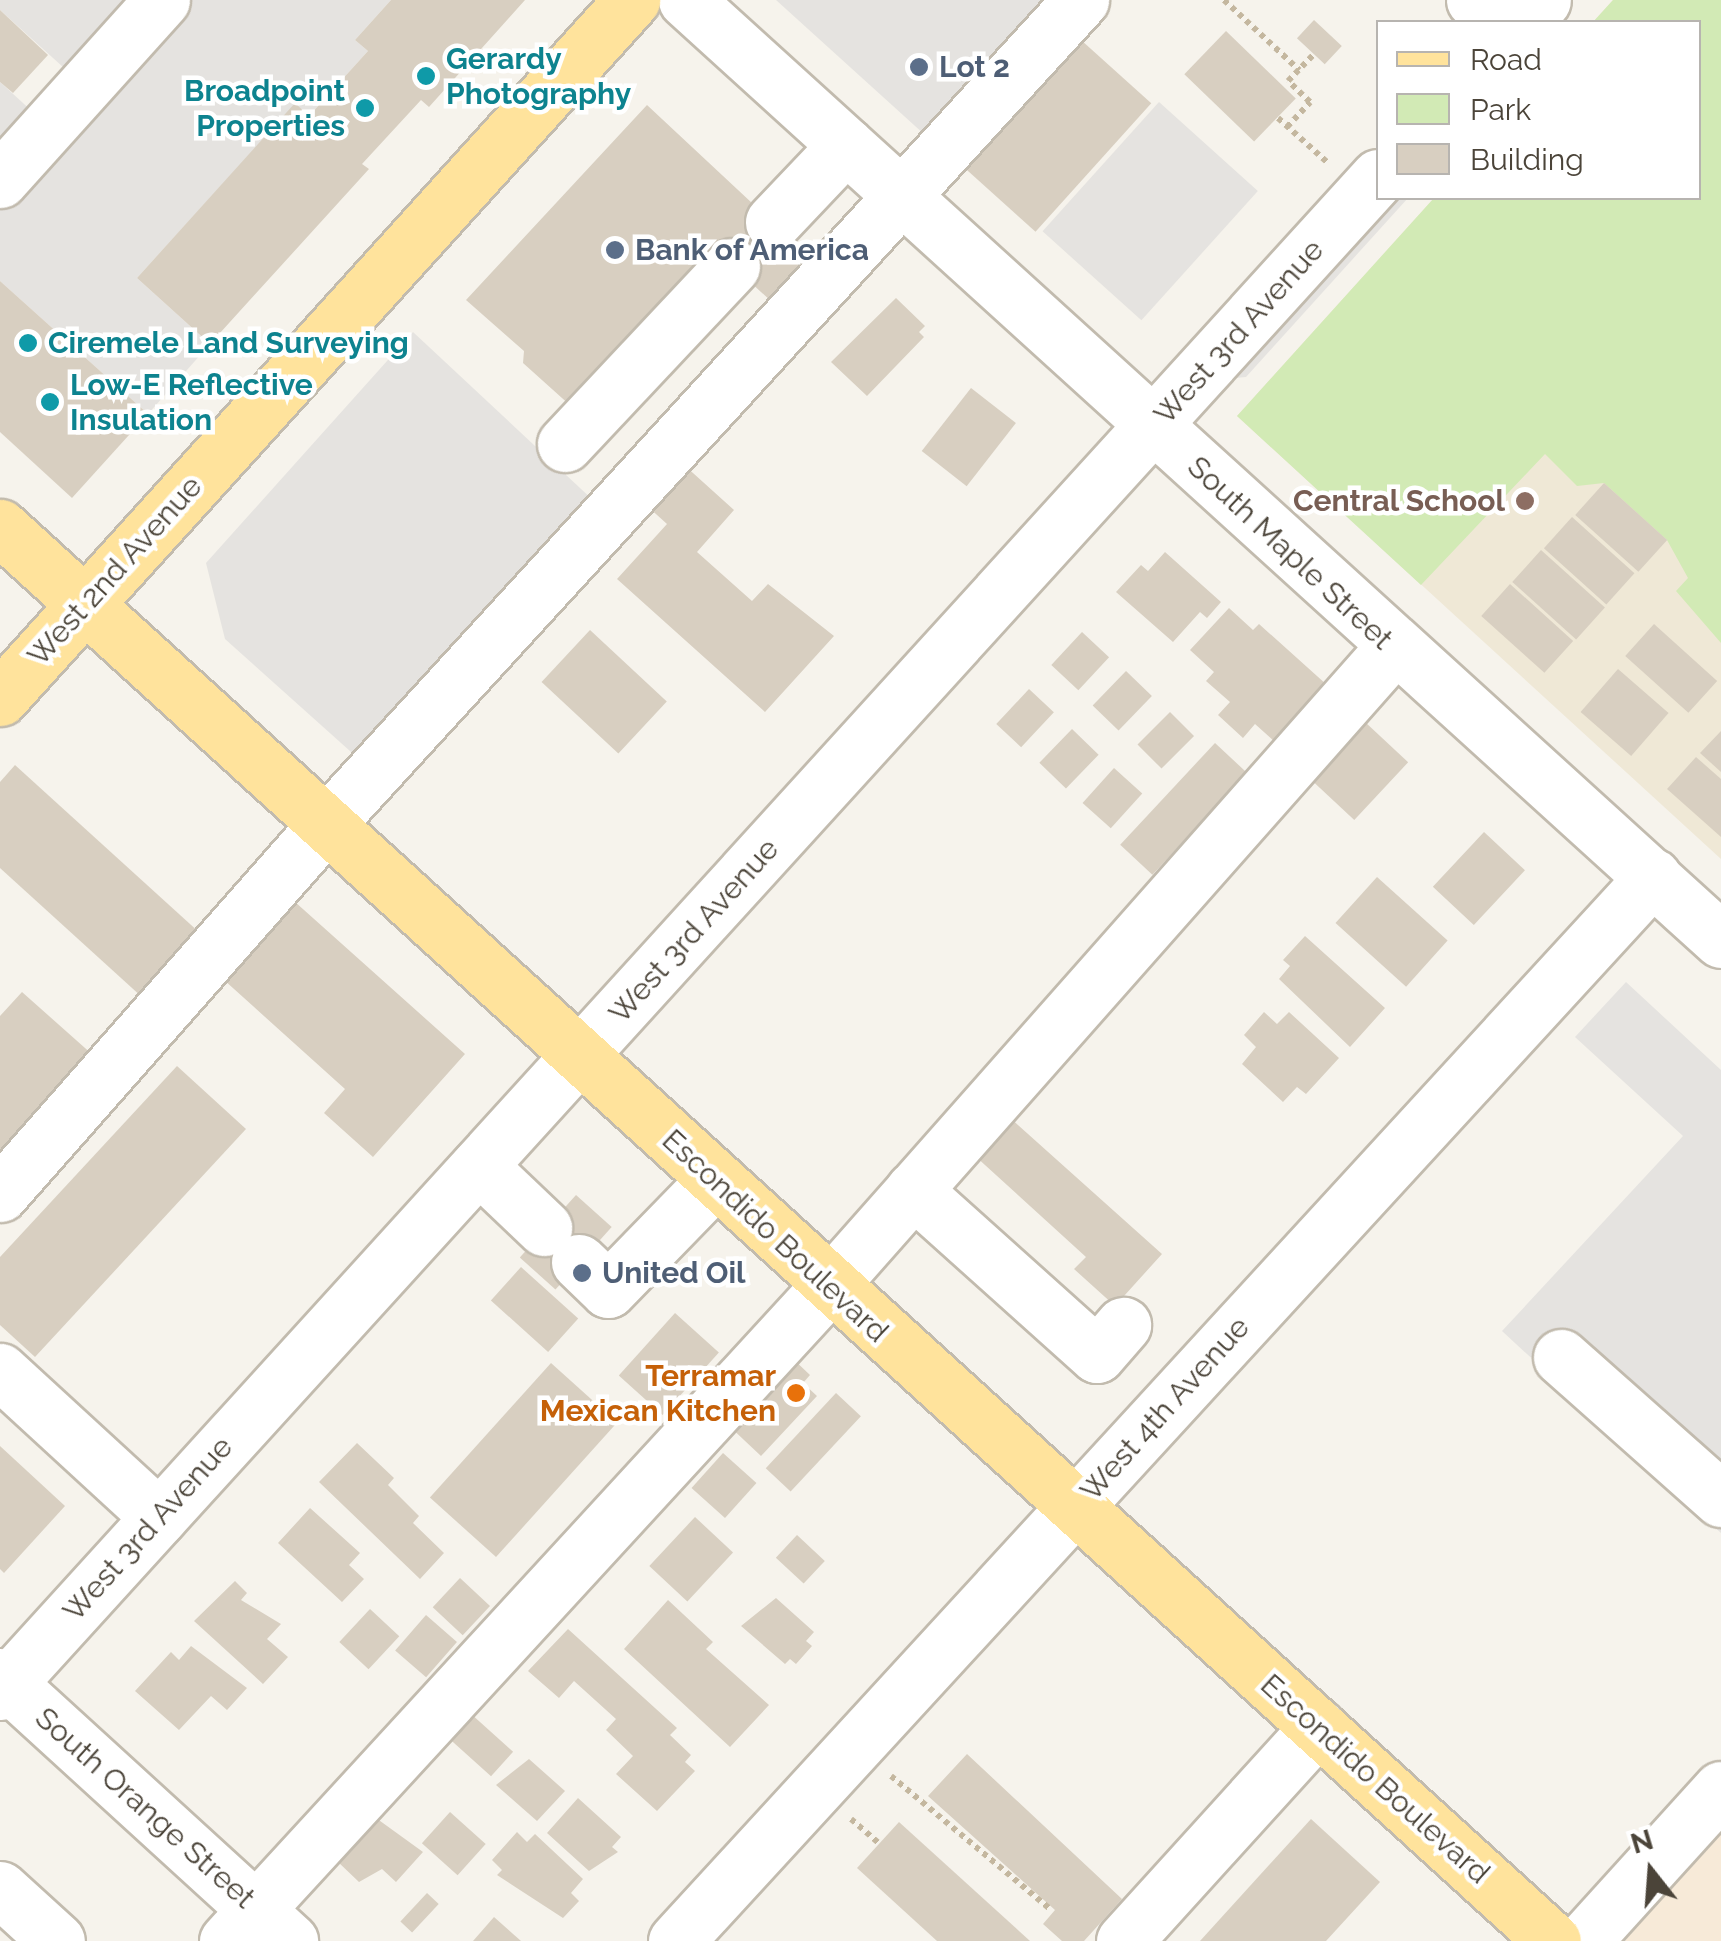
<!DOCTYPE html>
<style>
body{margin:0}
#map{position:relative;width:1721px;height:1941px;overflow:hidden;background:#f6f3ec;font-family:Raleway,sans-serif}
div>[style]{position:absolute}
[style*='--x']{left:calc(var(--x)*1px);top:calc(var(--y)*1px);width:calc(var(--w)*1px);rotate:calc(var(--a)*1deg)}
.commercial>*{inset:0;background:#f7ead8}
.education>*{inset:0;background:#efe8d6}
.green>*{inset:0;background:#d2eab5}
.parking>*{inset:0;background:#e5e3e0;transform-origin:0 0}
.building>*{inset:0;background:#d8cfc1;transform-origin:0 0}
.path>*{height:6px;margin-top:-3px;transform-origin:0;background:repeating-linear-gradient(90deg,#c4b79f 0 5px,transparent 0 10px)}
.roads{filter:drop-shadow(2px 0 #c2bbae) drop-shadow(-2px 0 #c2bbae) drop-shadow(0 2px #c2bbae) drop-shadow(0 -2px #c2bbae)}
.minor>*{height:55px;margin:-27.5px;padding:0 27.5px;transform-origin:27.5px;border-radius:27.5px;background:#fff}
.major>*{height:55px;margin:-27.5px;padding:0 27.5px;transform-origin:27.5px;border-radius:27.5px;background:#ffe39c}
.dots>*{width:28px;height:28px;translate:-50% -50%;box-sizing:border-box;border:5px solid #fff;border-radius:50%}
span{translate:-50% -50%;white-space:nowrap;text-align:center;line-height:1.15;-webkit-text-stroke:9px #fff;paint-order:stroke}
.culture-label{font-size:30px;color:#0d838f;font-weight:700}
.left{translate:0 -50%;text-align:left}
.right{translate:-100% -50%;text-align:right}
.service-label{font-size:30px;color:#4e5e75;font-weight:700}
.street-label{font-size:30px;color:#4b4439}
.education-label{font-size:30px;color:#785e54;font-weight:700}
.food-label{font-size:30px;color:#c56008;font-weight:700}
.legend{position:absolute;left:1376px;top:20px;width:325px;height:180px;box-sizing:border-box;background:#fff;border:2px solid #b7b4b0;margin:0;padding:12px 18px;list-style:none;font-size:30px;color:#4b4439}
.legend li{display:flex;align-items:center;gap:20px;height:50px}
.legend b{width:50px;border:2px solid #b7b4b0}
.north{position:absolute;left:1601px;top:1821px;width:100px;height:100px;-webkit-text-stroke:8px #fff;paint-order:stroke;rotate:343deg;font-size:28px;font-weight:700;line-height:40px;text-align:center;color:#4b4439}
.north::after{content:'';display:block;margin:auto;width:35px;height:45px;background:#4b4439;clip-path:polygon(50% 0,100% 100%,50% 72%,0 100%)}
</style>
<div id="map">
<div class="commercial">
<div style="clip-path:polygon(1721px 1789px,1721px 1941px,1583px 1941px)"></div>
</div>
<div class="education">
<div style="clip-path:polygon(1613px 0,1721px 0,1721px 859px,1237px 416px,1434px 198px,1698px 198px,1698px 22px,1593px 22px)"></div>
</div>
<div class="green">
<div style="clip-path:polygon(1613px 0,1721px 0,1721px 643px,1676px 591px,1688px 578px,1667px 540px,1604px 483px,1577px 486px,1545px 454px,1421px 585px,1237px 416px,1434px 198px,1698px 198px,1698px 22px,1593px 22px)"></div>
</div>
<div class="parking">
<div style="clip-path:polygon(0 0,144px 0,74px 77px,0 10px)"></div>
<div style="clip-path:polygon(188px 0,391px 0,355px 40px,368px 51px,309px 116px,295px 104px,137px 278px,210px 344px,148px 414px,0 281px,0 207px)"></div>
<div style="clip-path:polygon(776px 0,1048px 0,925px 135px)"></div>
<div style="clip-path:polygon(0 82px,35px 114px,0 152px)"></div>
<div style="left:1159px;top:102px;width:133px;height:174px;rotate:42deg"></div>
<div style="clip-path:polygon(1378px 198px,1408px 198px,1246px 377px,1213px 380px)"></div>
<div style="clip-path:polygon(413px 332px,595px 502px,360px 760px,225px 639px,206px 563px)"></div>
<div style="clip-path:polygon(1626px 982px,1721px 1070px,1721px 1533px,1502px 1331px,1683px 1136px,1575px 1037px)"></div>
</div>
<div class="building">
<div style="clip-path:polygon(391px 0,525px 0,429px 107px,421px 100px,362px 164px,369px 169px,210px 344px,137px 278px,295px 103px,309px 116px,368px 51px,355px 40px)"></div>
<div style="clip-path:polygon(0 10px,48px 55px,13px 93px,0 82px)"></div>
<div style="left:1314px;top:20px;width:38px;height:25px;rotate:43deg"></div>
<div style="left:1071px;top:31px;width:108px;height:173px;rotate:42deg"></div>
<div style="left:1226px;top:31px;width:97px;height:60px;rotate:44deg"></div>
<div style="clip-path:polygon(647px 105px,813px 260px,772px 302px,713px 248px,572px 407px,523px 363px,524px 351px,466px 300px)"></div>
<div style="clip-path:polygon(0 281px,148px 414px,72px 498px,0 432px)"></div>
<div style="clip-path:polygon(896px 298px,925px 326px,919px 332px,924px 337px,867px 396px,831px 362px)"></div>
<div style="left:971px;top:388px;width:57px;height:80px;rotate:38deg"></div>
<div style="clip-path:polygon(683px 464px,734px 510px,697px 552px,752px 601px,768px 584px,834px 636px,765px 712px,617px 579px,667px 524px,646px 505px)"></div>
<div style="left:1604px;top:483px;width:85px;height:43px;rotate:42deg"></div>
<div style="left:1572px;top:517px;width:84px;height:42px;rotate:42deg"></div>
<div style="left:1541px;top:550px;width:86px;height:43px;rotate:42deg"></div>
<div style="clip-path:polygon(1165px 552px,1221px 602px,1207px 618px,1200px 612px,1173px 642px,1116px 592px,1141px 565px,1148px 571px)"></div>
<div style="left:1510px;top:584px;width:85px;height:43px;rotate:42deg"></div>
<div style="clip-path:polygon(1229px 608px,1253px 630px,1259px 624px,1327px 685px,1275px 742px,1255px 724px,1243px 738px,1218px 715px,1230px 702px,1206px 681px,1214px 672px,1190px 650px)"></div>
<div style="left:1654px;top:624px;width:85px;height:43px;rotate:42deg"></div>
<div style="left:590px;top:630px;width:105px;height:71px;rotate:43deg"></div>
<div style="left:1082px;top:632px;width:37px;height:45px;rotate:43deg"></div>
<div style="left:1618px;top:669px;width:67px;height:57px;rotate:41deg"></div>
<div style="left:1126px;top:671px;width:36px;height:48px;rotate:44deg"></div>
<div style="left:1029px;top:689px;width:34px;height:48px;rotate:43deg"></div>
<div style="left:1170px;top:712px;width:34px;height:46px;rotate:45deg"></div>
<div style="left:1365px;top:722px;width:59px;height:79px;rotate:43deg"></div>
<div style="left:1072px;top:729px;width:37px;height:47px;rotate:44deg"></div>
<div style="clip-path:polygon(1721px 731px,1721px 772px,1700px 753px)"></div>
<div style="left:1215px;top:743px;width:44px;height:139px;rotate:43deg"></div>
<div style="clip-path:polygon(1696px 757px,1721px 779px,1721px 837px,1667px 789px)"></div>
<div style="clip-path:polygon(15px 765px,201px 934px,143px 998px,0 868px,0 782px)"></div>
<div style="left:1114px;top:768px;width:38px;height:47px;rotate:42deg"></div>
<div style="left:1484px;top:832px;width:56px;height:75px;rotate:43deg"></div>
<div style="left:1377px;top:877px;width:95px;height:62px;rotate:42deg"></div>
<div style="clip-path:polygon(285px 893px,465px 1054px,373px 1157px,324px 1113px,345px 1089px,214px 971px)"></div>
<div style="clip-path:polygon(1305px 936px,1385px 1008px,1350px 1047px,1279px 979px,1290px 966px,1283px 960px)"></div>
<div style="clip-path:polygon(22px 992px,94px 1056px,0 1159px,0 1016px)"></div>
<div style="clip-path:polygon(1264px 1012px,1277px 1024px,1289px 1012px,1339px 1058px,1306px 1094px,1297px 1087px,1283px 1102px,1242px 1064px,1256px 1047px,1244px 1035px)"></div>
<div style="clip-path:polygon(177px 1066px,246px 1129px,35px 1357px,0 1325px,0 1257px)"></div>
<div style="clip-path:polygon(998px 1107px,1162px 1254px,1115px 1306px,1074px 1269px,1086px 1257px,963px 1145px)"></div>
<div style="left:576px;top:1195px;width:48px;height:84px;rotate:42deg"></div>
<div style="left:521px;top:1267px;width:77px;height:45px;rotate:42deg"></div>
<div style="left:675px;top:1313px;width:59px;height:84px;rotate:42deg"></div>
<div style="clip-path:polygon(790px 1356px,810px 1375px,803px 1383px,817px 1396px,761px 1456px,727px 1424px)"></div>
<div style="left:551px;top:1363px;width:89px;height:181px;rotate:42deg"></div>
<div style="left:836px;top:1393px;width:34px;height:103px;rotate:43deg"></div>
<div style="clip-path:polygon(357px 1443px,394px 1478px,388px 1485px,419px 1516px,413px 1523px,444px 1553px,420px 1579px,319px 1482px)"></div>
<div style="clip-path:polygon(0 1446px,65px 1506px,4px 1573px,0 1569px)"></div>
<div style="left:723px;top:1453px;width:45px;height:47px;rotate:42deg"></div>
<div style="clip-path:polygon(310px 1508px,360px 1553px,349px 1565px,364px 1579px,342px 1602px,278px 1543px)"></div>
<div style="left:695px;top:1517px;width:52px;height:67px;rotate:43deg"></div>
<div style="left:797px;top:1535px;width:38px;height:31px;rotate:43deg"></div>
<div style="left:460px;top:1578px;width:41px;height:40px;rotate:43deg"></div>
<div style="clip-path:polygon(235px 1581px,247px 1593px,241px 1600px,281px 1624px,267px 1639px,288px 1657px,263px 1684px,194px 1621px)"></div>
<div style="clip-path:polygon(776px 1598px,814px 1632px,806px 1641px,812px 1646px,796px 1664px,790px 1659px,785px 1664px,741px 1626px)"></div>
<div style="clip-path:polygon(668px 1600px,713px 1642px,706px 1649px,769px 1705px,730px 1747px,624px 1649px)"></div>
<div style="left:370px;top:1609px;width:40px;height:45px;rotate:43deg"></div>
<div style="left:426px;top:1615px;width:41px;height:47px;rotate:41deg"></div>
<div style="clip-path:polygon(568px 1629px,677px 1728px,670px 1735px,691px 1755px,685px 1762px,695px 1771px,657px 1811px,616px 1774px,633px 1756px,606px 1730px,616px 1719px,574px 1681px,559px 1698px,528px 1671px)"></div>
<div style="clip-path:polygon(191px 1646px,247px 1688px,227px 1710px,211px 1696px,179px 1730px,135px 1691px,171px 1652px,179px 1660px)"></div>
<div style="left:470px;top:1713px;width:58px;height:33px;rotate:42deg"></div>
<div style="clip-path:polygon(967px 1754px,1122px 1899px,1084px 1941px,1062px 1941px,1043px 1924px,1055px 1910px,928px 1796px)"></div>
<div style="clip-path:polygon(529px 1759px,565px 1791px,537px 1821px,496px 1785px)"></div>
<div style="clip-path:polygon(578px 1798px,621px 1837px,612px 1847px,618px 1852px,589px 1871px,547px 1833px)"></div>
<div style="left:450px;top:1812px;width:48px;height:42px;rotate:42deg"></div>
<div style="clip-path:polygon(376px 1818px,423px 1852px,396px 1882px,382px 1869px,359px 1882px,337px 1861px)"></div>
<div style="clip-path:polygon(1311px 1819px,1380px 1882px,1326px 1941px,1200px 1941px)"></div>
<div style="clip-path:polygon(899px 1822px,1030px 1941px,937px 1941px,857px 1868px)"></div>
<div style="clip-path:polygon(517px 1832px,527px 1842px,535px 1834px,583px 1879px,571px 1893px,579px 1901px,563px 1918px,497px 1875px,502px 1870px,492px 1860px)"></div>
<div style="left:427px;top:1893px;width:16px;height:39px;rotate:43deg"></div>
<div style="clip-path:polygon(494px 1917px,521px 1941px,473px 1941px)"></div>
</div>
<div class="path">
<div style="--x:1224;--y:0;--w:103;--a:43"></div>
<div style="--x:1278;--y:118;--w:67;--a:42"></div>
<div style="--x:1287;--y:127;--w:34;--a:-47"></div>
<div style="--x:1310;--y:102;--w:30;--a:-136"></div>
<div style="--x:1288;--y:81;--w:37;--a:-46"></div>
<div style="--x:891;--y:1776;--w:206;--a:39.9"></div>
<div style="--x:851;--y:1819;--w:37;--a:41"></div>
</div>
<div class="roads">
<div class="minor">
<div style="--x:686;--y:0;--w:1398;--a:42.25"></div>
<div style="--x:1474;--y:0;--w:33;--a:41"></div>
<div style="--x:1522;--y:22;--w:30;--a:-46"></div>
<div style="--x:0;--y:180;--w:242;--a:-48"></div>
<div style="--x:773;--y:222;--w:106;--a:-46.5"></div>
<div style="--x:565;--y:444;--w:244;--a:-46.8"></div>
<div style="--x:479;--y:1166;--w:90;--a:43.6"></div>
<div style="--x:913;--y:1190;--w:247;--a:41.9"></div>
<div style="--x:1097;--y:1355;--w:40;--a:-49"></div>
<div style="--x:0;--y:1194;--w:496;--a:-48.6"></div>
<div style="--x:328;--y:822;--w:1115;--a:-47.51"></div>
<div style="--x:579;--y:1262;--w:40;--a:44"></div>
<div style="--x:608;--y:1290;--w:152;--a:-45.8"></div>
<div style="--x:1561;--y:1357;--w:214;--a:41.6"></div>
<div style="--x:0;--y:1371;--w:216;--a:42.6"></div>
<div style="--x:0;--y:1676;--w:393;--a:42.4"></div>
<div style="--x:0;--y:1692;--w:2048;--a:-47.71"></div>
<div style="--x:0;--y:1889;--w:77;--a:42.4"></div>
<div style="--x:227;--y:1941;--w:888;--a:-47.42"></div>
<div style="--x:828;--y:1287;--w:853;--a:-48.52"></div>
<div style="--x:676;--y:1941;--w:1445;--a:-47.44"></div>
<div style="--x:1124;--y:1941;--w:289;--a:-47.8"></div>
<div style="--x:1583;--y:1941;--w:205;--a:-47.8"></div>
</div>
<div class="major">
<div style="--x:0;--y:527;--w:2100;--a:42.32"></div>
<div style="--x:0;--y:698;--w:942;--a:-47.84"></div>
</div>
</div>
<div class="dots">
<div style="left:919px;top:67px;background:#5c6f8a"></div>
<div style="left:426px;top:76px;background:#0f9aa8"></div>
<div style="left:365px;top:108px;background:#0f9aa8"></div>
<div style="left:615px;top:250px;background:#5c6f8a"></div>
<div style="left:28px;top:343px;background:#0f9aa8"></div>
<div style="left:50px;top:402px;background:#0f9aa8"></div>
<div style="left:1525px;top:501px;background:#8d6e63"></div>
<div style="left:582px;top:1273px;background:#5c6f8a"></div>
<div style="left:796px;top:1393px;background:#e8710a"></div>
</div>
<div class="culture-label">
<span class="left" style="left:446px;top:76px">Gerardy<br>Photography</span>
<span class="right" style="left:345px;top:108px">Broadpoint<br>Properties</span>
<span class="left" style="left:48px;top:343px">Ciremele Land Surveying</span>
<span class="left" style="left:70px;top:402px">Low-E Reflective<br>Insulation</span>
</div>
<div class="service-label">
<span class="left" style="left:939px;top:67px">Lot 2</span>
<span class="left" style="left:635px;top:250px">Bank of America</span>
<span class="left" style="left:602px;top:1273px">United Oil</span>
</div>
<div class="street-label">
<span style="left:1239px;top:332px;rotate:-48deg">West 3rd Avenue</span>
<span style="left:1290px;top:553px;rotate:43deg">South Maple Street</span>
<span style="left:115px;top:571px;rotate:-48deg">West 2nd Avenue</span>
<span style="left:694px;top:931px;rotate:-48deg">West 3rd Avenue</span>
<span style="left:775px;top:1236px;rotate:43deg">Escondido Boulevard</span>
<span style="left:1165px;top:1409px;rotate:-48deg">West 4th Avenue</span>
<span style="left:148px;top:1529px;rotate:-48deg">West 3rd Avenue</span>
<span style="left:1375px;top:1779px;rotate:42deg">Escondido Boulevard</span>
<span style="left:145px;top:1808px;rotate:42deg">South Orange Street</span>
</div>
<div class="education-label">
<span class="right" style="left:1505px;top:501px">Central School</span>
</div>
<div class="food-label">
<span class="right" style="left:776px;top:1393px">Terramar<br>Mexican Kitchen</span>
</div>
<ul class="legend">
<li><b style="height:12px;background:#ffe39c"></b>Road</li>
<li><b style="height:28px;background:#d2eab5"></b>Park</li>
<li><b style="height:28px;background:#d8cfc1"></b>Building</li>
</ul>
<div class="north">N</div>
</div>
